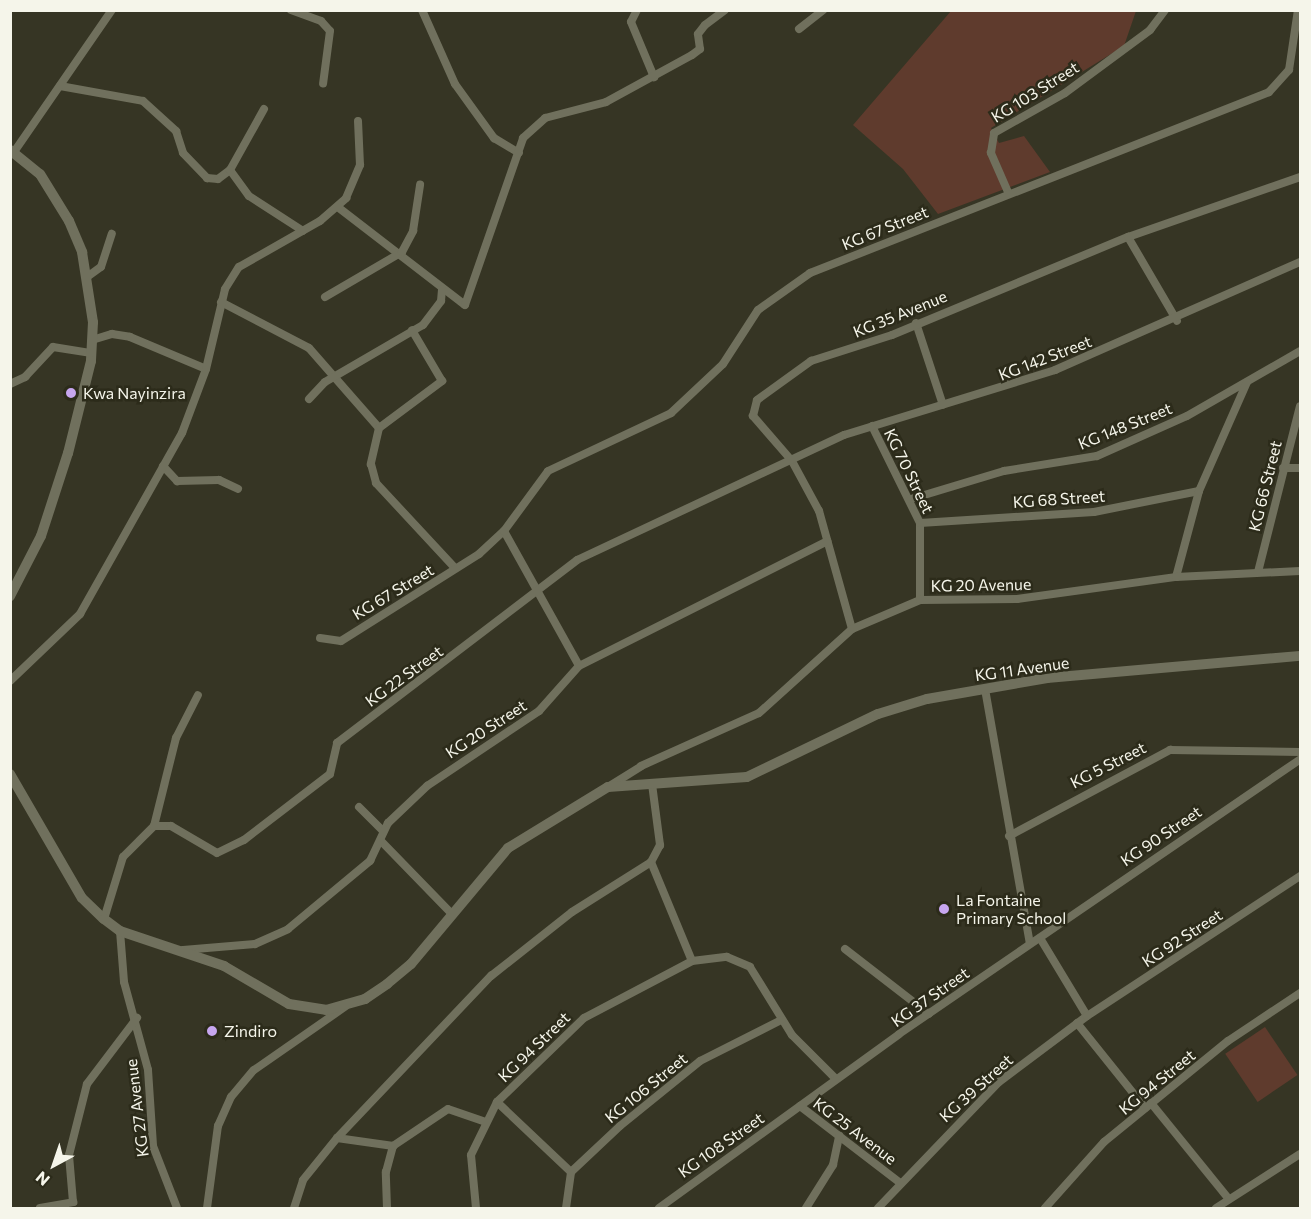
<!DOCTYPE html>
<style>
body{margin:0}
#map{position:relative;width:1311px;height:1219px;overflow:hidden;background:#363524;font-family:Commissioner,sans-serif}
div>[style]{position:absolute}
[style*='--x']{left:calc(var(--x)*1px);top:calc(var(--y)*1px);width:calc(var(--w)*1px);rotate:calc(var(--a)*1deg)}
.green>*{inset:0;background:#5f3b2d;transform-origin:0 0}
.minor>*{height:8px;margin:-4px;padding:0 4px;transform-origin:4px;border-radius:4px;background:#70705d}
.secondary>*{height:10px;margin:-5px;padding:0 5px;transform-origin:5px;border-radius:5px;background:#70705d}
.dots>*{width:16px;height:16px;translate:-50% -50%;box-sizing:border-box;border:3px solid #2c2b1a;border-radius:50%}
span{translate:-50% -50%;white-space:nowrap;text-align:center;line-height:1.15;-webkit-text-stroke:5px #2c2b1a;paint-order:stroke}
.street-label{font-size:16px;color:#f5f5ea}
.poi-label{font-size:16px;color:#f5f5ea}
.left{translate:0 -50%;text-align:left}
.frame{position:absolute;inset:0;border:12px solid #f5f5ea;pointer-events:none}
.north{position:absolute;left:24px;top:1135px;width:60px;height:60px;-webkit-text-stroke:4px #2c2b1a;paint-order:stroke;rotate:220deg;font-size:16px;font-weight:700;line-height:24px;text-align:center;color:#f5f5ea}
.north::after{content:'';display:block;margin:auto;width:21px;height:27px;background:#f5f5ea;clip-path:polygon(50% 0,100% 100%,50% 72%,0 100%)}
</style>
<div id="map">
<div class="green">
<div style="clip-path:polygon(951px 11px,1136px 11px,1124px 46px,991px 128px,999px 143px,1024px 136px,1050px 172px,938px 214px,903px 169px,853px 125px)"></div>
<div style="left:1265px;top:1027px;width:58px;height:48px;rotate:56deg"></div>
</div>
<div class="minor">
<div style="--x:291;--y:10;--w:32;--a:20"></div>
<div style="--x:321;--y:21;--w:13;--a:48"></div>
<div style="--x:330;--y:31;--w:53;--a:97.5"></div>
<div style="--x:422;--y:10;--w:81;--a:66"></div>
<div style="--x:455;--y:84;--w:67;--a:54.2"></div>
<div style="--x:494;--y:138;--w:29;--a:31"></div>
<div style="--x:637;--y:10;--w:13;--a:117"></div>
<div style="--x:631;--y:22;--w:60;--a:67.3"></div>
<div style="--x:799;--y:29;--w:31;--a:-38"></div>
<div style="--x:60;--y:86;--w:84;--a:10.2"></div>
<div style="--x:143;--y:101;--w:45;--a:42.3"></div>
<div style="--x:176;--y:131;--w:23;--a:72"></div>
<div style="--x:183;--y:153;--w:35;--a:46"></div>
<div style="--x:207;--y:178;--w:11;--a:5"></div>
<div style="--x:218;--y:179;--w:15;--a:-37"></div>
<div style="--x:264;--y:109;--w:70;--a:119.1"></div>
<div style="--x:230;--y:170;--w:32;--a:54"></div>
<div style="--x:249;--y:196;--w:64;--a:32.9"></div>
<div style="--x:14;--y:152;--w:173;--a:-55.4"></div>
<div style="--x:1008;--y:192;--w:43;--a:-113.6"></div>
<div style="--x:991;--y:153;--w:20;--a:-81"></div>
<div style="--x:994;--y:133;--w:81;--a:-29.4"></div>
<div style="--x:1065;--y:93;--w:106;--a:-36.5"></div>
<div style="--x:1150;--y:30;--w:25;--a:-53"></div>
<div style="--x:339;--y:208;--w:159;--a:37.6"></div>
<div style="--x:465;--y:305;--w:177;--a:-70.8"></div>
<div style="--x:523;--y:138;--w:30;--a:-42"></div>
<div style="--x:545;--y:118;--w:63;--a:-14.7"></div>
<div style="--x:606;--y:102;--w:98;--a:-28.7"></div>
<div style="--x:692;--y:55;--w:10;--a:-37"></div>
<div style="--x:700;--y:49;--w:15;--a:-98"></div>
<div style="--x:698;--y:34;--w:11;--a:-52"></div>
<div style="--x:705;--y:25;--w:25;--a:-37"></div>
<div style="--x:1128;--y:237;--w:97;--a:59.7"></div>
<div style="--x:87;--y:277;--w:17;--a:-36"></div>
<div style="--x:101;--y:267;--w:35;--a:-72"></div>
<div style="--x:325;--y:297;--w:89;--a:-30.3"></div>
<div style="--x:402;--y:252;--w:24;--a:-62"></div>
<div style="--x:413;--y:231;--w:47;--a:-81.3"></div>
<div style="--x:221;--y:302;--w:99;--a:27.6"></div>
<div style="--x:309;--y:348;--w:106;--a:48.8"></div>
<div style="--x:379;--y:428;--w:79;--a:-36.7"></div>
<div style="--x:442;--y:381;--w:59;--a:-120.5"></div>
<div style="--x:916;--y:323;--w:86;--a:71.8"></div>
<div style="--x:92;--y:340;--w:21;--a:-17"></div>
<div style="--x:112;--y:334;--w:18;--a:9"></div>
<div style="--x:130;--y:337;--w:82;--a:22.8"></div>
<div style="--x:10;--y:384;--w:17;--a:-25"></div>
<div style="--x:25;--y:377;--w:41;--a:-47"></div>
<div style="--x:53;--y:347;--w:39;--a:9"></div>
<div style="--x:309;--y:399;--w:23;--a:-47"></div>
<div style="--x:325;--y:382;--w:113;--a:-30.2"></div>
<div style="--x:423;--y:325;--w:30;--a:-53"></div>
<div style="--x:441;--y:301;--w:12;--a:-85"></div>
<div style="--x:872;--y:426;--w:108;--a:63.7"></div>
<div style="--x:920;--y:523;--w:77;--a:90"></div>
<div style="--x:379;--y:428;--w:37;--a:103"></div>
<div style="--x:371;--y:464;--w:20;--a:75"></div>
<div style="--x:376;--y:483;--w:116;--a:47.1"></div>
<div style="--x:163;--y:466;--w:21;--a:47"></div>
<div style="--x:177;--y:481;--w:42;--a:-1.4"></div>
<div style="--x:219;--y:480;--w:21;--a:25"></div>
<div style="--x:1283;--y:468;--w:17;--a:0"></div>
<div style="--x:911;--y:499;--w:97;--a:-16.8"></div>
<div style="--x:1004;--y:471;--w:94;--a:-9.2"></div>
<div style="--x:1097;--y:456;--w:98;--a:-24"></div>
<div style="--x:1187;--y:416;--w:130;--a:-29.9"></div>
<div style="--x:920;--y:523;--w:174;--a:-3.6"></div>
<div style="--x:1094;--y:512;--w:107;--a:-11.3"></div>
<div style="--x:504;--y:531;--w:154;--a:60.9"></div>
<div style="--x:1258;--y:572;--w:171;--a:-75.8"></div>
<div style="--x:1176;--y:577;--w:89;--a:-75"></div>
<div style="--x:1199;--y:491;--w:119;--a:-66.2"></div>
<div style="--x:852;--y:629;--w:123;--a:-105.6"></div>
<div style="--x:819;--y:511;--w:57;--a:-118.4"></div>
<div style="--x:792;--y:461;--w:60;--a:-130.9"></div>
<div style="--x:753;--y:416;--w:16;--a:-76"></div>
<div style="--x:757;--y:400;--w:67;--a:-35.8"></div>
<div style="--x:811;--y:361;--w:85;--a:-17.8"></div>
<div style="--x:892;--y:335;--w:256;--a:-22.6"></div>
<div style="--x:1128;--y:237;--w:182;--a:-19.2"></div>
<div style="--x:320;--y:638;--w:21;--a:8"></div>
<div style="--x:341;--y:641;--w:163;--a:-32.2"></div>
<div style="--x:479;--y:554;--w:34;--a:-43"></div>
<div style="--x:504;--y:531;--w:74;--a:-53.7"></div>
<div style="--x:548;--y:471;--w:136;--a:-25.2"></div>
<div style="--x:671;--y:413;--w:71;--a:-43.3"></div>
<div style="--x:723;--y:364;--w:64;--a:-57.1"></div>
<div style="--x:758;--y:310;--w:64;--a:-35.4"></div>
<div style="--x:810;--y:273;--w:493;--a:-21.5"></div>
<div style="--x:1269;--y:92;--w:30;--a:-48"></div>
<div style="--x:1289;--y:70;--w:61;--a:-81.5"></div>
<div style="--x:10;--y:681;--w:97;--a:-43.7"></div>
<div style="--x:80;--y:614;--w:208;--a:-60.6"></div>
<div style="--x:182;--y:433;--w:68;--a:-69.4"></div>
<div style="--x:206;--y:369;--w:82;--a:-76.6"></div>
<div style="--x:225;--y:289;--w:26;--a:-58"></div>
<div style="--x:239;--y:267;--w:93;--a:-29.6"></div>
<div style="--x:320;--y:221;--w:35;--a:-41"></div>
<div style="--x:346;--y:198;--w:36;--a:-67"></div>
<div style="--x:360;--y:165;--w:44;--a:-92.6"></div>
<div style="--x:985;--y:689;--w:258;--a:80"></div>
<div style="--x:652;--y:784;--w:62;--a:82.5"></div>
<div style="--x:660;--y:845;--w:19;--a:118"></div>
<div style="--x:651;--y:862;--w:107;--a:67.5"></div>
<div style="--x:692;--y:961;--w:35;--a:-7"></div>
<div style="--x:727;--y:957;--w:25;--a:23"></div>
<div style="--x:750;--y:967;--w:80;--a:58.3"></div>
<div style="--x:792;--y:1035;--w:62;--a:45"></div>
<div style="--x:608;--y:787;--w:39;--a:-32"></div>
<div style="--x:641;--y:766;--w:129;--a:-24.2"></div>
<div style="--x:759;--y:713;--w:125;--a:-42.1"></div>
<div style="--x:852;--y:629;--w:74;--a:-23.1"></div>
<div style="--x:920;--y:600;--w:97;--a:-0.6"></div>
<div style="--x:1017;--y:599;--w:161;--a:-7.9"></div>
<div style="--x:1176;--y:577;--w:124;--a:-2.8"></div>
<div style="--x:359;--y:807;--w:34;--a:45"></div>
<div style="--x:154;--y:826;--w:91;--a:-76"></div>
<div style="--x:176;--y:738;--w:48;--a:-62.9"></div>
<div style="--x:1009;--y:836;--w:183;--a:-28.1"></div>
<div style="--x:1170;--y:750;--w:130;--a:0.9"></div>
<div style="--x:381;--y:841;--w:100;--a:45.8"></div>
<div style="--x:104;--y:919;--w:65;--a:-73"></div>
<div style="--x:123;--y:857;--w:44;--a:-45"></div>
<div style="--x:154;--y:826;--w:17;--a:0"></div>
<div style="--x:171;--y:826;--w:53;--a:30.4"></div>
<div style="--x:217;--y:853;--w:30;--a:-26"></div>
<div style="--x:244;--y:840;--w:108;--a:-37.5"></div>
<div style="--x:330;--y:774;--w:32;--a:-77"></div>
<div style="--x:337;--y:743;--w:302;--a:-37.3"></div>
<div style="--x:577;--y:560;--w:295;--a:-25.1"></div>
<div style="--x:844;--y:435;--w:221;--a:-17.1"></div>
<div style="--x:1055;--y:370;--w:268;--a:-23.8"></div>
<div style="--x:120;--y:931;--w:51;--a:85.5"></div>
<div style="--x:124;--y:982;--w:91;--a:74.7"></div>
<div style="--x:148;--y:1070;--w:76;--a:86.2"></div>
<div style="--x:153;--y:1146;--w:66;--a:68.8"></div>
<div style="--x:1040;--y:938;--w:91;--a:58.9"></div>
<div style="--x:845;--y:949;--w:106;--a:37.7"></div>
<div style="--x:183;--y:950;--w:72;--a:-4.8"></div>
<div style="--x:255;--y:944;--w:36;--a:-24"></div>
<div style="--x:288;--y:929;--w:107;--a:-39.7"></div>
<div style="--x:370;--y:861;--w:42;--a:-64.7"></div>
<div style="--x:388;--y:823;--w:54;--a:-43.5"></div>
<div style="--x:427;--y:786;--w:135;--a:-33.8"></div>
<div style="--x:539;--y:711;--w:60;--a:-48.4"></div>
<div style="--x:579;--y:666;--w:278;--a:-26.7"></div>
<div style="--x:1077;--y:1023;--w:109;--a:51.3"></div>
<div style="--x:497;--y:1102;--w:102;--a:43.4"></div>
<div style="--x:1151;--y:1103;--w:122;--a:51"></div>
<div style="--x:800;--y:1106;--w:125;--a:37.5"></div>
<div style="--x:337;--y:1138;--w:57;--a:8.1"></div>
<div style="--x:40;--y:1208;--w:34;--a:-10"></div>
<div style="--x:73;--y:1202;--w:47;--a:-94.9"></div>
<div style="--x:69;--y:1155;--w:73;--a:-75.8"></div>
<div style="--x:87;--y:1084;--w:83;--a:-52.9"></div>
<div style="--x:207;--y:1208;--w:83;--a:-82.4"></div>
<div style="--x:218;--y:1126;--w:32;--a:-66"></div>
<div style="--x:231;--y:1097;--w:35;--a:-50"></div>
<div style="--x:254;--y:1070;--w:112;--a:-34.8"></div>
<div style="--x:294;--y:1208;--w:29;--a:-72"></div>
<div style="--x:303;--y:1180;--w:54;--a:-51"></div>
<div style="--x:337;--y:1138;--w:224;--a:-46.5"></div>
<div style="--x:491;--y:976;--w:103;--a:-38.3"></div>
<div style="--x:572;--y:912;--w:93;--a:-32.3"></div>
<div style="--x:387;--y:1208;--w:36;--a:-92"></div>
<div style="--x:386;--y:1172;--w:27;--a:-75"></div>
<div style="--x:393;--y:1146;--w:66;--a:-33.9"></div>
<div style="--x:448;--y:1109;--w:40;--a:18.9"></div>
<div style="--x:476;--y:1208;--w:53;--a:-95.4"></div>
<div style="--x:471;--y:1155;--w:59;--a:-63.9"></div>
<div style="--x:497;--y:1102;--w:121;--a:-44"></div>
<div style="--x:584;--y:1018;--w:122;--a:-27.8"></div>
<div style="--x:566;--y:1208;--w:36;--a:-82"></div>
<div style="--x:571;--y:1172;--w:67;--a:-43.2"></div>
<div style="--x:620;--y:1126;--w:103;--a:-39.1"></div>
<div style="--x:700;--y:1061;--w:91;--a:-26.8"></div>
<div style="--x:659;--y:1208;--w:296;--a:-35.9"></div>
<div style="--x:899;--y:1034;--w:486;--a:-34.4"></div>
<div style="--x:806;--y:1208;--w:51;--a:-57.9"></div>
<div style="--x:833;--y:1165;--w:30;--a:-78"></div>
<div style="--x:878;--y:1208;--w:175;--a:-46.2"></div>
<div style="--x:999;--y:1082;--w:110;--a:-36.9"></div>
<div style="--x:1087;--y:1016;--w:255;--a:-33.3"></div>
<div style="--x:1045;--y:1208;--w:89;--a:-48.2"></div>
<div style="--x:1104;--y:1142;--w:160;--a:-39.2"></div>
<div style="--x:1228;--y:1041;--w:87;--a:-33.7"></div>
<div style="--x:1216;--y:1208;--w:100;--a:-32.7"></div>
</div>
<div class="secondary">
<div style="--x:10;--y:150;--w:38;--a:39"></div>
<div style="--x:40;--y:174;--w:55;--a:58.3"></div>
<div style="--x:69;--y:221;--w:34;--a:67"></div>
<div style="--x:82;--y:252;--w:71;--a:81.1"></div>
<div style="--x:93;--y:322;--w:39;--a:93"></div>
<div style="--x:91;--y:361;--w:95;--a:104"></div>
<div style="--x:68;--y:453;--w:87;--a:108"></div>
<div style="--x:41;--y:536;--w:68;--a:117.3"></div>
<div style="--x:10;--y:774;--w:143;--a:59.9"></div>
<div style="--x:82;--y:898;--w:30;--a:44"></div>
<div style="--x:104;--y:919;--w:20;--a:37"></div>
<div style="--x:120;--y:931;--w:110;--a:18.6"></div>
<div style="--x:224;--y:966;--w:75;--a:30.3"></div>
<div style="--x:289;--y:1004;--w:37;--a:9"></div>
<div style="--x:326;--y:1010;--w:41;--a:-15.8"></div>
<div style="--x:365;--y:999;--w:27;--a:-34"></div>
<div style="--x:387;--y:984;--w:31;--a:-40"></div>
<div style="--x:411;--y:964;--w:151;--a:-50.1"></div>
<div style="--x:508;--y:848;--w:117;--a:-31.4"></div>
<div style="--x:608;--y:787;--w:139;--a:-4.1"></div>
<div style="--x:747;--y:777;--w:145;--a:-25.7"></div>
<div style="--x:878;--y:714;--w:51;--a:-17"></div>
<div style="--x:927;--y:699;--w:122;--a:-9.9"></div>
<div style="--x:1047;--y:678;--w:254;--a:-5"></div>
</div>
<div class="dots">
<div style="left:71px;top:393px;background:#c7a6ef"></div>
<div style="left:944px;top:909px;background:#c7a6ef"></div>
<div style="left:212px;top:1031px;background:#c7a6ef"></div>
</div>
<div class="street-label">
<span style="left:1035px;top:92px;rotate:-32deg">KG 103 Street</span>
<span style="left:885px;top:228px;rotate:-22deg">KG 67 Street</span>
<span style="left:900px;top:314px;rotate:-22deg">KG 35 Avenue</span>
<span style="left:1045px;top:358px;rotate:-21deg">KG 142 Street</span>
<span style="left:1125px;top:426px;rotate:-22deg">KG 148 Street</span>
<span style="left:909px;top:471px;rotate:64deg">KG 70 Street</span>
<span style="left:1265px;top:486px;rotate:-76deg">KG 66 Street</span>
<span style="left:1059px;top:499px;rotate:-4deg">KG 68 Street</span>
<span style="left:981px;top:585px;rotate:-1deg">KG 20 Avenue</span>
<span style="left:393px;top:592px;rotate:-31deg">KG 67 Street</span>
<span style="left:1022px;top:669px;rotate:-8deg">KG 11 Avenue</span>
<span style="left:404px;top:676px;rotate:-36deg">KG 22 Street</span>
<span style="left:486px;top:729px;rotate:-33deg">KG 20 Street</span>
<span style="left:1108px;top:765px;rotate:-27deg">KG 5 Street</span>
<span style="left:1161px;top:836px;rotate:-34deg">KG 90 Street</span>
<span style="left:1182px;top:938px;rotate:-33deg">KG 92 Street</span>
<span style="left:930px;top:997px;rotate:-35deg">KG 37 Street</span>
<span style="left:534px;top:1047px;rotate:-44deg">KG 94 Street</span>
<span style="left:1157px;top:1082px;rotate:-39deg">KG 94 Street</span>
<span style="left:646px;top:1088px;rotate:-39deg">KG 106 Street</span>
<span style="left:976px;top:1088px;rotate:-42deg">KG 39 Street</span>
<span style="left:137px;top:1108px;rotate:-97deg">KG 27 Avenue</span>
<span style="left:855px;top:1131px;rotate:37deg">KG 25 Avenue</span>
<span style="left:721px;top:1145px;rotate:-35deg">KG 108 Street</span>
</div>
<div class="poi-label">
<span class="left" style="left:83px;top:393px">Kwa Nayinzira</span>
<span class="left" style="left:956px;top:909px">La Fontaine<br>Primary School</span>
<span class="left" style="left:224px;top:1031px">Zindiro</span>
</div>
<div class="frame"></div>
<div class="north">N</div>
</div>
